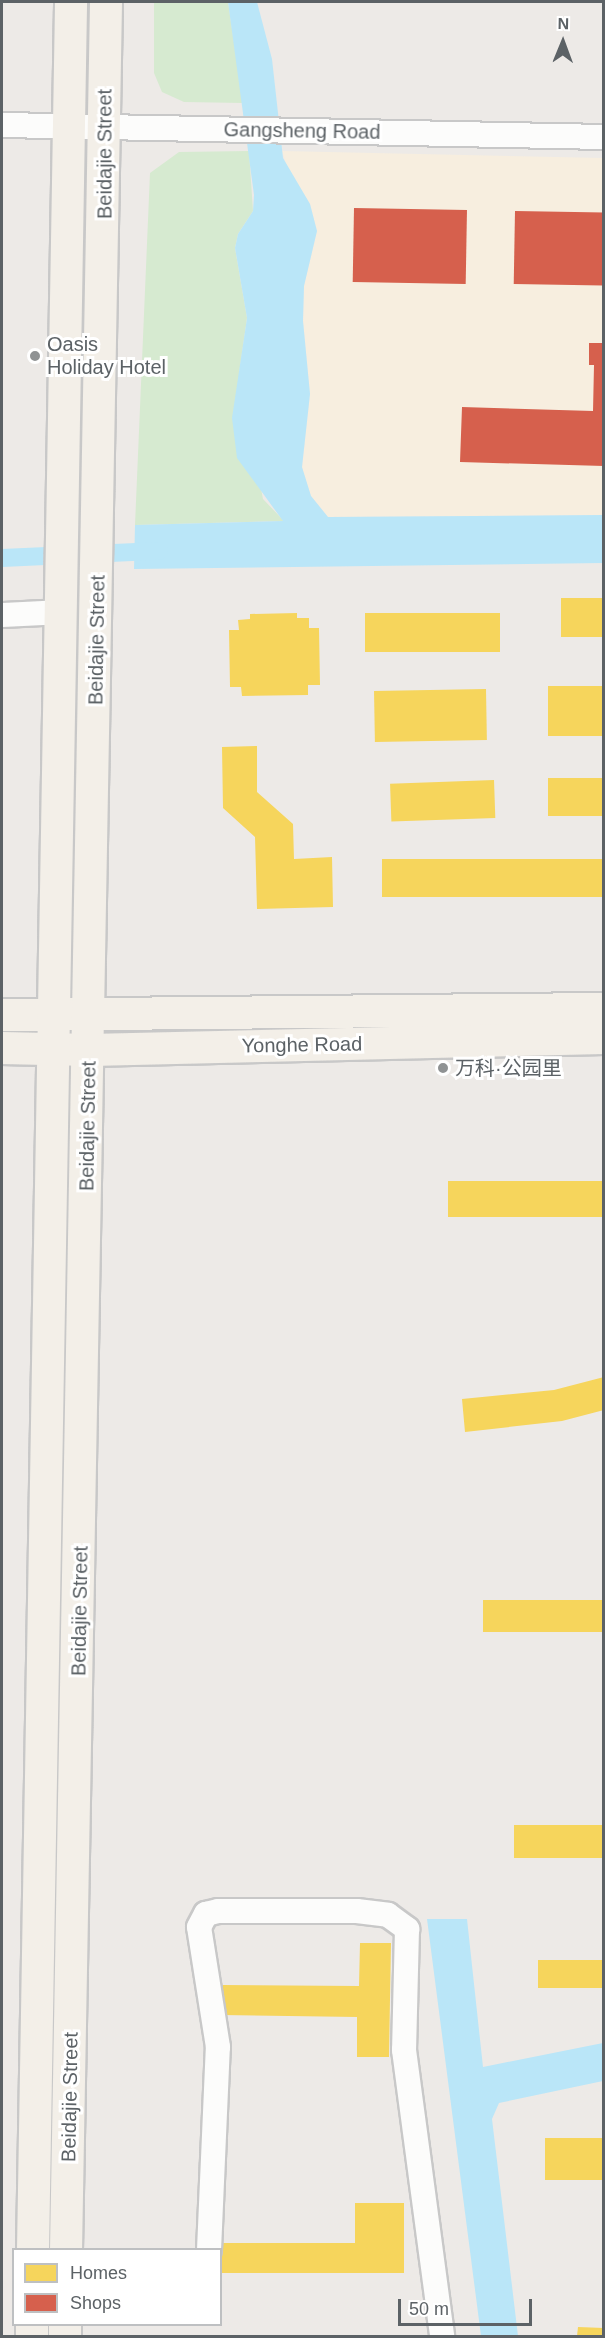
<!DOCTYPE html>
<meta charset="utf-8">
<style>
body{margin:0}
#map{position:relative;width:605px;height:2338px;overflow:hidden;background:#edeae7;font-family:Helvetica,"Noto Sans SC",sans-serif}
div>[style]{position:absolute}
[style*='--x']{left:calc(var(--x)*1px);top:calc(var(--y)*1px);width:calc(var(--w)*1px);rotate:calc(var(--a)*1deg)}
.commercial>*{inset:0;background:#f7eedf}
.green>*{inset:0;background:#d6ead0}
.water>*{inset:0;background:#bae6f8}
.homes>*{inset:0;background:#f6d55c;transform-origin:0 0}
.shops>*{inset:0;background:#d6604d;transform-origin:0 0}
.canal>*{height:18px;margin:-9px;padding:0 9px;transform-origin:9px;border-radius:9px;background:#bae6f8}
.roads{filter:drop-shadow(2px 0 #c8c8c8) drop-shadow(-2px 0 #c8c8c8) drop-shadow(0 2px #c8c8c8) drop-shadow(0 -2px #c8c8c8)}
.minor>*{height:24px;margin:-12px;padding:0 12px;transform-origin:12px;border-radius:12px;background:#fcfcfb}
.major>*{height:32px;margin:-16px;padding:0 16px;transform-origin:16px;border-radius:16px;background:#f3efe8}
.dots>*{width:16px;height:16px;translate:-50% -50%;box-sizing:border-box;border:3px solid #fff;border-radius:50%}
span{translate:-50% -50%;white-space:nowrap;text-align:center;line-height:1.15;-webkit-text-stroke:6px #fff;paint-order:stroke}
.street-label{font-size:20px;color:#5c6266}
.poi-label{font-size:20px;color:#5c6266}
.left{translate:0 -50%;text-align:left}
.frame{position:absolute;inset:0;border:3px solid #5c6266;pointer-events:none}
.legend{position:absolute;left:12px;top:2248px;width:210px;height:78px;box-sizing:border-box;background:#fff;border:2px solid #bec0c2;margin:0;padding:8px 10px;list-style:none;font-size:18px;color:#5c6266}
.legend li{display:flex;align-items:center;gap:12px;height:30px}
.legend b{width:30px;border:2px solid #bec0c2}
.north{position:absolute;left:533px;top:12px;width:60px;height:60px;-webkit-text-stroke:4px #fff;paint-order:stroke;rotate:1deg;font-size:16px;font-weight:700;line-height:24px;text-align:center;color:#5c6266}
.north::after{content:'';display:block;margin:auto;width:21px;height:27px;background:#5c6266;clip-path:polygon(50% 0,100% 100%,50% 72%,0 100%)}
.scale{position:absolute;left:398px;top:2299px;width:134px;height:27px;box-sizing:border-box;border:3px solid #5c6266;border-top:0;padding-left:8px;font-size:18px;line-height:21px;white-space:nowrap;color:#5c6266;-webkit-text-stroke:4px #fff;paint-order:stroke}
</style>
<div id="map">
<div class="commercial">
<div style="clip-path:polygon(282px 151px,603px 158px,603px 515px,328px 517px,311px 496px,302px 468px,310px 394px,303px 321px,304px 286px,317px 231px,310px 204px,287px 167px)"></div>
</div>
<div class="green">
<div style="clip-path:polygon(154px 2px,228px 2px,243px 103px,184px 102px,162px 92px,154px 73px)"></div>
<div style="clip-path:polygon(249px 151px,253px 211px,238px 234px,235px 248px,247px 318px,239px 374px,263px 499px,284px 521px,135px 525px,150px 173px,179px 152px)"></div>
</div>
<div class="water">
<div style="clip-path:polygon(228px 2px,257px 2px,272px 59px,283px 158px,310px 204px,317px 231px,304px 286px,303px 321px,310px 394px,302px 467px,311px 496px,328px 517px,603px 515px,603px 563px,134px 569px,135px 525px,283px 521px,237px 458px,232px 418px,247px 318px,235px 248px,238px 234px,253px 211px,254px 195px)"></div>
<div style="clip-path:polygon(427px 1919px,467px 1919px,483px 2067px,603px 2043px,603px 2081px,499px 2103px,492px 2119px,518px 2336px,481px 2336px)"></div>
</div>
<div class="homes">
<div style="left:604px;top:598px;width:39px;height:43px;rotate:90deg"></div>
<div style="clip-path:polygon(297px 613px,297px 618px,309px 618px,309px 628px,319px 628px,320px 685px,308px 685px,308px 695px,242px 696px,241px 687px,230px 687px,229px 630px,239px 630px,238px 620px,250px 619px,250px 614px)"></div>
<div style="left:500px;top:613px;width:39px;height:135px;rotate:90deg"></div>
<div style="left:604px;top:686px;width:50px;height:56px;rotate:90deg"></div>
<div style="left:486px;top:689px;width:51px;height:112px;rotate:89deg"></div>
<div style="clip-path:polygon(257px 746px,257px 792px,293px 824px,294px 859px,332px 857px,333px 907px,257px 909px,255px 837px,223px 808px,222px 747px)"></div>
<div style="left:548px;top:778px;width:56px;height:38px"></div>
<div style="left:494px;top:780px;width:38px;height:104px;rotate:88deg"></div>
<div style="left:604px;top:859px;width:38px;height:222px;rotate:90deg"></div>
<div style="left:604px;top:1181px;width:36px;height:156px;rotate:90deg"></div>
<div style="clip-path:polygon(604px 1377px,604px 1410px,562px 1421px,465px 1432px,462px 1399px,554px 1390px)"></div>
<div style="left:604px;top:1600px;width:32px;height:121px;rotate:90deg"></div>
<div style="left:604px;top:1825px;width:33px;height:90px;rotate:90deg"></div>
<div style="clip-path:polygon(360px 1943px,391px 1943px,389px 2057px,357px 2057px,357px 2017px,221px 2015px,222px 1985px,359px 1986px)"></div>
<div style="left:604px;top:1960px;width:28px;height:66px;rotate:90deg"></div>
<div style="left:604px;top:2138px;width:42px;height:59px;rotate:90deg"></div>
<div style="clip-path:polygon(355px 2203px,404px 2203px,404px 2273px,220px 2273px,220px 2250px,212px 2243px,355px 2243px)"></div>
<div style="clip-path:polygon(578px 2327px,604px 2328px,604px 2336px,577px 2336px)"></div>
</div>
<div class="shops">
<div style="left:354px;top:208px;width:113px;height:74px;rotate:1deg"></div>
<div style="left:515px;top:211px;width:89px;height:73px;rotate:1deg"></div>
<div style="clip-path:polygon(589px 343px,604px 343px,604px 466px,460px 462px,462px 407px,593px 411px,594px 365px,589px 365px)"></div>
</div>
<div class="canal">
<div style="--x:2;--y:558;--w:157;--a:-2.6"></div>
</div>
<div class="roads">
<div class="minor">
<div style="--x:2;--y:125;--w:602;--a:1.14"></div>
<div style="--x:2;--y:615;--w:59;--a:-2.9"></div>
<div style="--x:209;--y:2250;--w:203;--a:-87.5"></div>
<div style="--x:218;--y:2047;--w:121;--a:-99"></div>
<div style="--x:199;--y:1927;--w:15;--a:-62"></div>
<div style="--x:206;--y:1914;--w:12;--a:-14"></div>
<div style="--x:218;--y:1911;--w:139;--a:0"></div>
<div style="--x:357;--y:1911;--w:31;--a:7"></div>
<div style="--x:388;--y:1915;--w:24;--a:36"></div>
<div style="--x:407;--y:1929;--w:121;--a:91.4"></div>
<div style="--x:404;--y:2050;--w:289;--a:82.4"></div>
</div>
<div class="major">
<div style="--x:2;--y:1015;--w:602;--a:-0.57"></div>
<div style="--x:2;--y:1048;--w:88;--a:1.3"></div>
<div style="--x:90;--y:1050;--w:514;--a:-1.34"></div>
<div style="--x:33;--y:2250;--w:2248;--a:-89.03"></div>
<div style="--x:66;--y:2250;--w:2248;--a:-88.98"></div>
<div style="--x:32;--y:2336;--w:12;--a:-90"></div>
<div style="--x:65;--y:2336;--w:12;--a:-90"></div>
</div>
</div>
<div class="dots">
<div style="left:35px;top:356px;background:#8f9293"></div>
<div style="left:443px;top:1068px;background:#8f9293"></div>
</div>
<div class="street-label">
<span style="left:302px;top:131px;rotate:1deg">Gangsheng Road</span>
<span style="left:105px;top:154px;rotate:-90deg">Beidajie Street</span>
<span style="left:97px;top:640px;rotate:-89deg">Beidajie Street</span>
<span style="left:302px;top:1045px;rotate:-1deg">Yonghe Road</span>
<span style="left:88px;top:1126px;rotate:-89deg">Beidajie Street</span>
<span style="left:80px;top:1611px;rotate:-89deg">Beidajie Street</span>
<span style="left:70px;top:2097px;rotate:-89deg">Beidajie Street</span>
</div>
<div class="poi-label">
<span class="left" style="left:47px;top:356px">Oasis<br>Holiday Hotel</span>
<span class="left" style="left:455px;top:1068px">万科·公园里</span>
</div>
<div class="frame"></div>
<ul class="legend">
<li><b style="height:16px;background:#f6d55c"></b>Homes</li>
<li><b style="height:16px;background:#d6604d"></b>Shops</li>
</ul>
<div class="north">N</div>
<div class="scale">50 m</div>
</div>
